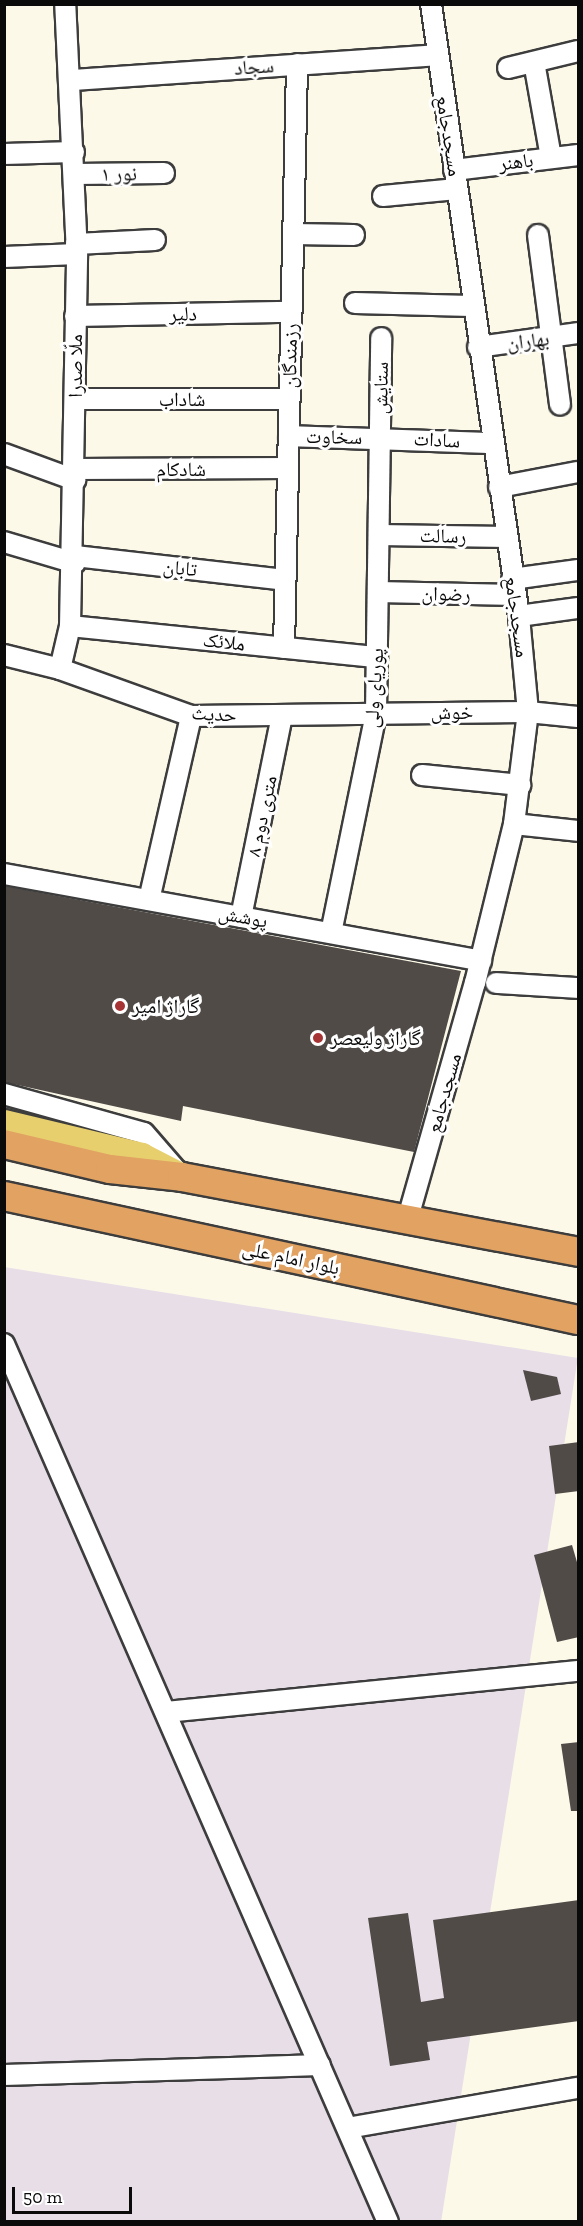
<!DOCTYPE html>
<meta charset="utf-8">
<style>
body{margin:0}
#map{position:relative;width:583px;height:2226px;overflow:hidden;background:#fcf9e9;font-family:"Zilla Slab","Noto Naskh Arabic",serif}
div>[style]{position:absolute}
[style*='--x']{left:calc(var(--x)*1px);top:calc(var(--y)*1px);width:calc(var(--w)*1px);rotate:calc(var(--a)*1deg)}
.industrial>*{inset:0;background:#e7dee8;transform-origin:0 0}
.building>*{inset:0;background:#514b48}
.roads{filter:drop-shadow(2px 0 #3d3d3d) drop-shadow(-2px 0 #3d3d3d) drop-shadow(0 2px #3d3d3d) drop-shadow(0 -2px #3d3d3d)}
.minor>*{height:20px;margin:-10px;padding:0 10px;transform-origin:10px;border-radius:10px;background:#fff}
.major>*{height:26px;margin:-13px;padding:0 13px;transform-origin:13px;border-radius:13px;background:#e7cf6e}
.highway>*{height:28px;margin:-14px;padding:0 14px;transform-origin:14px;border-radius:14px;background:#e1a262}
.dots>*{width:16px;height:16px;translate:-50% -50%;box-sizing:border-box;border:3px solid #fff;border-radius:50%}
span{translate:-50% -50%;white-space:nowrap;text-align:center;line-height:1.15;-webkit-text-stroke:6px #fff;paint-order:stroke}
.street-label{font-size:20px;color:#0a0a0a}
.poi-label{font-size:20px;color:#0a0a0a}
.left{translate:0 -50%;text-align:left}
.frame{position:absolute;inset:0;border:6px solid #0a0a0a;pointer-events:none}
.scale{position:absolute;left:12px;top:2187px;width:120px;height:27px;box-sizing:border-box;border:3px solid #0a0a0a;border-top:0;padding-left:8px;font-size:18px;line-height:21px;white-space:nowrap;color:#0a0a0a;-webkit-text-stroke:4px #fff;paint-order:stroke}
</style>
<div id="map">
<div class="industrial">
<div style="left:4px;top:1267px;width:581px;height:954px;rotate:9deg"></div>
</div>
<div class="building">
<div style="clip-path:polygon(4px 886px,461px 971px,414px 1152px,183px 1106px,181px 1121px,4px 1082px)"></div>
<div style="clip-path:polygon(523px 1370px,557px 1377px,561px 1394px,531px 1401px)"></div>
<div style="clip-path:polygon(579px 1442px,579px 1491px,555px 1494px,549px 1446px)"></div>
<div style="clip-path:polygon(572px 1545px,579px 1569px,579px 1637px,557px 1642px,534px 1555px)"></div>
<div style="clip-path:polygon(579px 1742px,579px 1811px,571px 1811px,561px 1744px)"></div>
<div style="clip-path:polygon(579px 1900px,579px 2021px,427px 2042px,430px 2060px,390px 2066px,368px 1918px,408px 1913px,421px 2002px,444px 1998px,433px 1920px)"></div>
</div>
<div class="roads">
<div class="minor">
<div style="--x:534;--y:62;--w:97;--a:79.9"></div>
<div style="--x:508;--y:68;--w:72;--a:-13.7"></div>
<div style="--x:72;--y:80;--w:366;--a:-3.9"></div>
<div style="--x:4;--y:154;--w:70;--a:-1.6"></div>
<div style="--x:454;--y:170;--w:125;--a:-6.9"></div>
<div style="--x:75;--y:174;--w:89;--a:-0.6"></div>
<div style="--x:383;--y:196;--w:74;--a:-5.4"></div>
<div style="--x:293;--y:234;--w:61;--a:0.9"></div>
<div style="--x:538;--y:235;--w:171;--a:82.6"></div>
<div style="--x:76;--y:244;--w:79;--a:-2.9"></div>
<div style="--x:4;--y:257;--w:73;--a:-2.4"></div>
<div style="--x:355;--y:303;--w:116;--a:1.5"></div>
<div style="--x:75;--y:316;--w:216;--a:-1.1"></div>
<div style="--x:478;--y:347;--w:101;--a:-8"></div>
<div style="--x:75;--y:399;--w:214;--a:0"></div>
<div style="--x:289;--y:436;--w:204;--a:2"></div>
<div style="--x:4;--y:454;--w:76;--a:20.1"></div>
<div style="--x:75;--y:469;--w:213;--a:-0.3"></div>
<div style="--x:499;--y:487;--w:80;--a:-10.8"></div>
<div style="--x:379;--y:535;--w:128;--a:0.9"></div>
<div style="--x:4;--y:542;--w:74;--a:16.5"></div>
<div style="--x:75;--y:556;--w:211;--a:6.5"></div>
<div style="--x:512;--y:579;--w:67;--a:-7.8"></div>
<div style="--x:378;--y:592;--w:137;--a:1.3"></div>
<div style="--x:519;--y:616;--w:60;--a:-7.7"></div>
<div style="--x:70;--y:626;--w:309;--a:5.8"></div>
<div style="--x:284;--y:648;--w:584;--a:-88.72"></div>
<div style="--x:4;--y:655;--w:58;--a:14"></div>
<div style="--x:60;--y:669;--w:44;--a:-76.9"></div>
<div style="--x:70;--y:626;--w:372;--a:-88.9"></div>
<div style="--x:77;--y:254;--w:250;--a:-92.7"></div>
<div style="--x:60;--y:669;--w:139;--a:19.7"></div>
<div style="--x:191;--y:716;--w:337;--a:-0.7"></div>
<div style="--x:528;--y:712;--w:50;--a:5.7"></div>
<div style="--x:422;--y:775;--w:99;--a:5.8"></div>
<div style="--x:514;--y:824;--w:64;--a:6.2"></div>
<div style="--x:4;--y:874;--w:485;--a:10.3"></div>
<div style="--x:149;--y:900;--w:189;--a:-77.1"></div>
<div style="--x:241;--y:917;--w:206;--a:-78.5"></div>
<div style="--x:331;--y:933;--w:225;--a:-78.4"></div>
<div style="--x:376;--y:713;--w:375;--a:-89.2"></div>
<div style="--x:496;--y:983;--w:82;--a:3.5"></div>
<div style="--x:4;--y:1094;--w:145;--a:15.6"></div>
<div style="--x:144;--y:1133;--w:49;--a:49.1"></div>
<div style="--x:407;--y:1221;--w:248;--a:-74.1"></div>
<div style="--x:475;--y:983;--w:164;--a:-76.2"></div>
<div style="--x:514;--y:824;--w:113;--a:-82.9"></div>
<div style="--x:528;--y:712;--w:96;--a:-95.4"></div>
<div style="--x:519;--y:616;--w:618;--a:-98.18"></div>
<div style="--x:4;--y:1344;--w:958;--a:66.38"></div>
<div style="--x:166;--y:1712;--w:414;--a:-5.7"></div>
<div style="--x:4;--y:2075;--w:316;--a:-1.8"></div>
<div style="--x:348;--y:2128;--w:233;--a:-9.9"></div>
</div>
<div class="major">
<div style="--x:4;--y:1123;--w:142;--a:13.4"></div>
<div style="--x:142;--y:1156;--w:42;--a:27.2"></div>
</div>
<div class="highway">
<div style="--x:4;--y:1144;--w:109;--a:13.3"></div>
<div style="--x:110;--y:1169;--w:72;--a:6.3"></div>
<div style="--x:182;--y:1177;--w:403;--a:10.7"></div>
<div style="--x:4;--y:1196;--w:587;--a:12.19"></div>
</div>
</div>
<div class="dots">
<div style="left:120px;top:1006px;background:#a73435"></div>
<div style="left:318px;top:1038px;background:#a73435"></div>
</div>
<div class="street-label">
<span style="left:254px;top:67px;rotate:-4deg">سجاد</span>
<span style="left:449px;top:136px;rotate:81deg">مسجدجامع</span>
<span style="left:516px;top:162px;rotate:-7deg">باهنر</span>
<span style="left:119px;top:174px;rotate:-1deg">نور ۱</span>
<span style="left:183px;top:314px;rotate:-1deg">دلیر</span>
<span style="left:528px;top:341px;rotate:-7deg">بهاران</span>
<span style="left:290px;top:356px;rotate:-89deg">رزمندگان</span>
<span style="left:75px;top:366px;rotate:-90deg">ملّا صدرا</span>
<span style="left:381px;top:388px;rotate:-89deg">ستایش</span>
<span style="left:182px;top:399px">شاداب</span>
<span style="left:334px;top:437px;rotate:1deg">سخاوت</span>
<span style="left:437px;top:440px;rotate:3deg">سادات</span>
<span style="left:181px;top:469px">شادکام</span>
<span style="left:443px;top:536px;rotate:1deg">رسالت</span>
<span style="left:180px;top:568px;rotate:6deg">تابان</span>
<span style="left:446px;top:594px;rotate:1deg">رضوان</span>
<span style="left:517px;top:617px;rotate:82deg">مسجدجامع</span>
<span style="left:224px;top:642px;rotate:6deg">ملائک</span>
<span style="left:374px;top:688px;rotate:-86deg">پوریای ولی</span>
<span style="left:452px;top:712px">خوش</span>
<span style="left:214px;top:714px;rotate:3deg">حدیث</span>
<span style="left:262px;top:816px;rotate:-78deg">۸ متری دوم</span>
<span style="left:243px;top:917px;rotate:10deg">پوشش</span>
<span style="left:444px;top:1093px;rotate:-74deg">مسجدجامع</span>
<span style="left:291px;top:1258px;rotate:12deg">بلوار امام علی</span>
</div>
<div class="poi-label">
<span class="left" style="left:132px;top:1006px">گاراژ امیر</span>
<span class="left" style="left:330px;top:1038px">گاراژ ولیعصر</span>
</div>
<div class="frame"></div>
<div class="scale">50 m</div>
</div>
